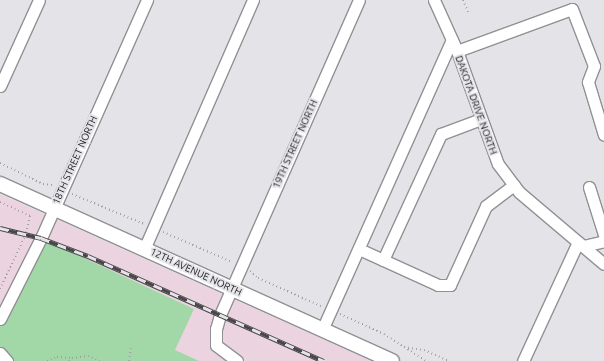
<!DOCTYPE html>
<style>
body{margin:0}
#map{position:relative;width:604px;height:361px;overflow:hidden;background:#e4e4e8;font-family:Ubuntu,sans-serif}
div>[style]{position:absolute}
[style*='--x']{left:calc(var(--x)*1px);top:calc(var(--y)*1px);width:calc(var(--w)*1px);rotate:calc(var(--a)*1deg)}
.education>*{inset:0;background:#ebd4df}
.green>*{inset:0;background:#a2d7a7}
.path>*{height:2px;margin-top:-1px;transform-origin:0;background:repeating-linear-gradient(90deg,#a1a1a4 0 1px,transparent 0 4px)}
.roads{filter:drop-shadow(1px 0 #919195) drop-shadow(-1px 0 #919195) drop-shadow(0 1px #919195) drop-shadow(0 -1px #919195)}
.minor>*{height:11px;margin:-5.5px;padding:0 5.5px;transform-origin:5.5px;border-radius:5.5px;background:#fff}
.major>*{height:14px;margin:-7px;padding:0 7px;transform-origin:7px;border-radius:7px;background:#fff}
.rail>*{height:4.5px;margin-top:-2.25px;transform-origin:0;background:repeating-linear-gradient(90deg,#e4e4e8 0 9px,#474749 0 18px);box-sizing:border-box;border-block:1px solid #474749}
span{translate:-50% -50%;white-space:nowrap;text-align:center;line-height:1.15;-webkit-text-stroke:3.5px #e4e4e8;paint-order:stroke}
.street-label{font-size:10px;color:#1d1d1e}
</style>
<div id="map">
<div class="education">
<div style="clip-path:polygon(0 194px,371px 361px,0 361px)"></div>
</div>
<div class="green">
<div style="clip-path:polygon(41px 238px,194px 309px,175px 350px,199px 361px,5px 361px,0 355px,0 319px)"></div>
</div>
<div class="path">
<div style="--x:463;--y:0;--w:13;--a:67"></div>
<div style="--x:0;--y:163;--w:48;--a:26"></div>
<div style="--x:43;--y:184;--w:9;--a:6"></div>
<div style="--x:72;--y:194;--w:78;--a:22.6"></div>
<div style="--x:0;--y:202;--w:33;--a:25"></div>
<div style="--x:30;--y:216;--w:18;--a:103"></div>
<div style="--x:26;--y:234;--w:61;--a:115.3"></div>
<div style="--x:163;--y:232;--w:75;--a:23.5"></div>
<div style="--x:250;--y:271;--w:11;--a:41"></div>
<div style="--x:258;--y:278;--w:69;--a:24"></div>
<div style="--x:340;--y:314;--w:48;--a:24.4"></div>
<div style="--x:384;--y:334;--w:50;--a:32.7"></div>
<div style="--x:404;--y:347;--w:20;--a:9"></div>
<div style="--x:424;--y:350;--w:27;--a:24"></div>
<div style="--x:47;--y:361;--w:11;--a:-22"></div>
<div style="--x:57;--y:357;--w:15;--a:4"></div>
<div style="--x:69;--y:361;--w:4;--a:-45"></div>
<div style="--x:72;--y:358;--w:16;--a:-7"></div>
<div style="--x:88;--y:356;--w:13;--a:23"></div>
<div style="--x:129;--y:361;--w:14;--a:-82"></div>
</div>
<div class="roads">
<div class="minor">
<div style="--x:434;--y:0;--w:56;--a:65.7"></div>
<div style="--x:457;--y:51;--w:120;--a:70.1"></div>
<div style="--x:498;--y:164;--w:35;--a:53"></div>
<div style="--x:519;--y:192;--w:111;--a:40.3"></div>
<div style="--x:457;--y:51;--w:122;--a:-20.1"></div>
<div style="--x:572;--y:9;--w:61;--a:68.9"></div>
<div style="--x:594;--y:66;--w:17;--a:111"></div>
<div style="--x:588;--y:82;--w:55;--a:73.2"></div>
<div style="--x:0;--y:86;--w:94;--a:-65.6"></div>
<div style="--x:589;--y:187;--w:50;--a:72.6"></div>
<div style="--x:583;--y:246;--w:22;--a:-13"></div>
<div style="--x:145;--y:247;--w:270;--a:-66.4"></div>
<div style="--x:359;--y:249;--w:87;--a:24.5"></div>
<div style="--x:438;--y:285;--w:12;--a:0"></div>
<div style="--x:450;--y:285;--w:87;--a:-65.5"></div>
<div style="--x:486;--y:206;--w:35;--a:-37"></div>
<div style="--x:383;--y:260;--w:139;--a:-65.3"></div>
<div style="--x:441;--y:134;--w:43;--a:-20.6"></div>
<div style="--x:0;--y:319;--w:91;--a:-63.2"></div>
<div style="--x:41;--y:238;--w:261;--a:-66"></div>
<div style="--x:322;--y:330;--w:318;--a:-65.9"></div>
<div style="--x:0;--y:353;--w:11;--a:49"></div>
<div style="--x:237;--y:361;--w:26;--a:-143"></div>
<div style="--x:216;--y:345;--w:16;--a:-90"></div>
<div style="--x:216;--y:329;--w:15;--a:-74"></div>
<div style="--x:220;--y:315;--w:344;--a:-66.2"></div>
<div style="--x:523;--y:361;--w:131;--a:-65.2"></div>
</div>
<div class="major">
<div style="--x:0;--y:184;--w:430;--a:24.3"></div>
</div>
</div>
<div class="rail">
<div style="--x:0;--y:228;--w:42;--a:13.7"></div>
<div style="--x:41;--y:238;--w:50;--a:21"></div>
<div style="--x:88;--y:256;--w:258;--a:24"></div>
</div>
<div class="street-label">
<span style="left:476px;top:105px;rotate:70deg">DAKOTA DRIVE NORTH</span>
<span style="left:295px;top:144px;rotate:-66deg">19TH STREET NORTH</span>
<span style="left:75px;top:160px;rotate:-66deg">18TH STREET NORTH</span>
<span style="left:196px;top:272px;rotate:25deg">12TH AVENUE NORTH</span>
</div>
</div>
